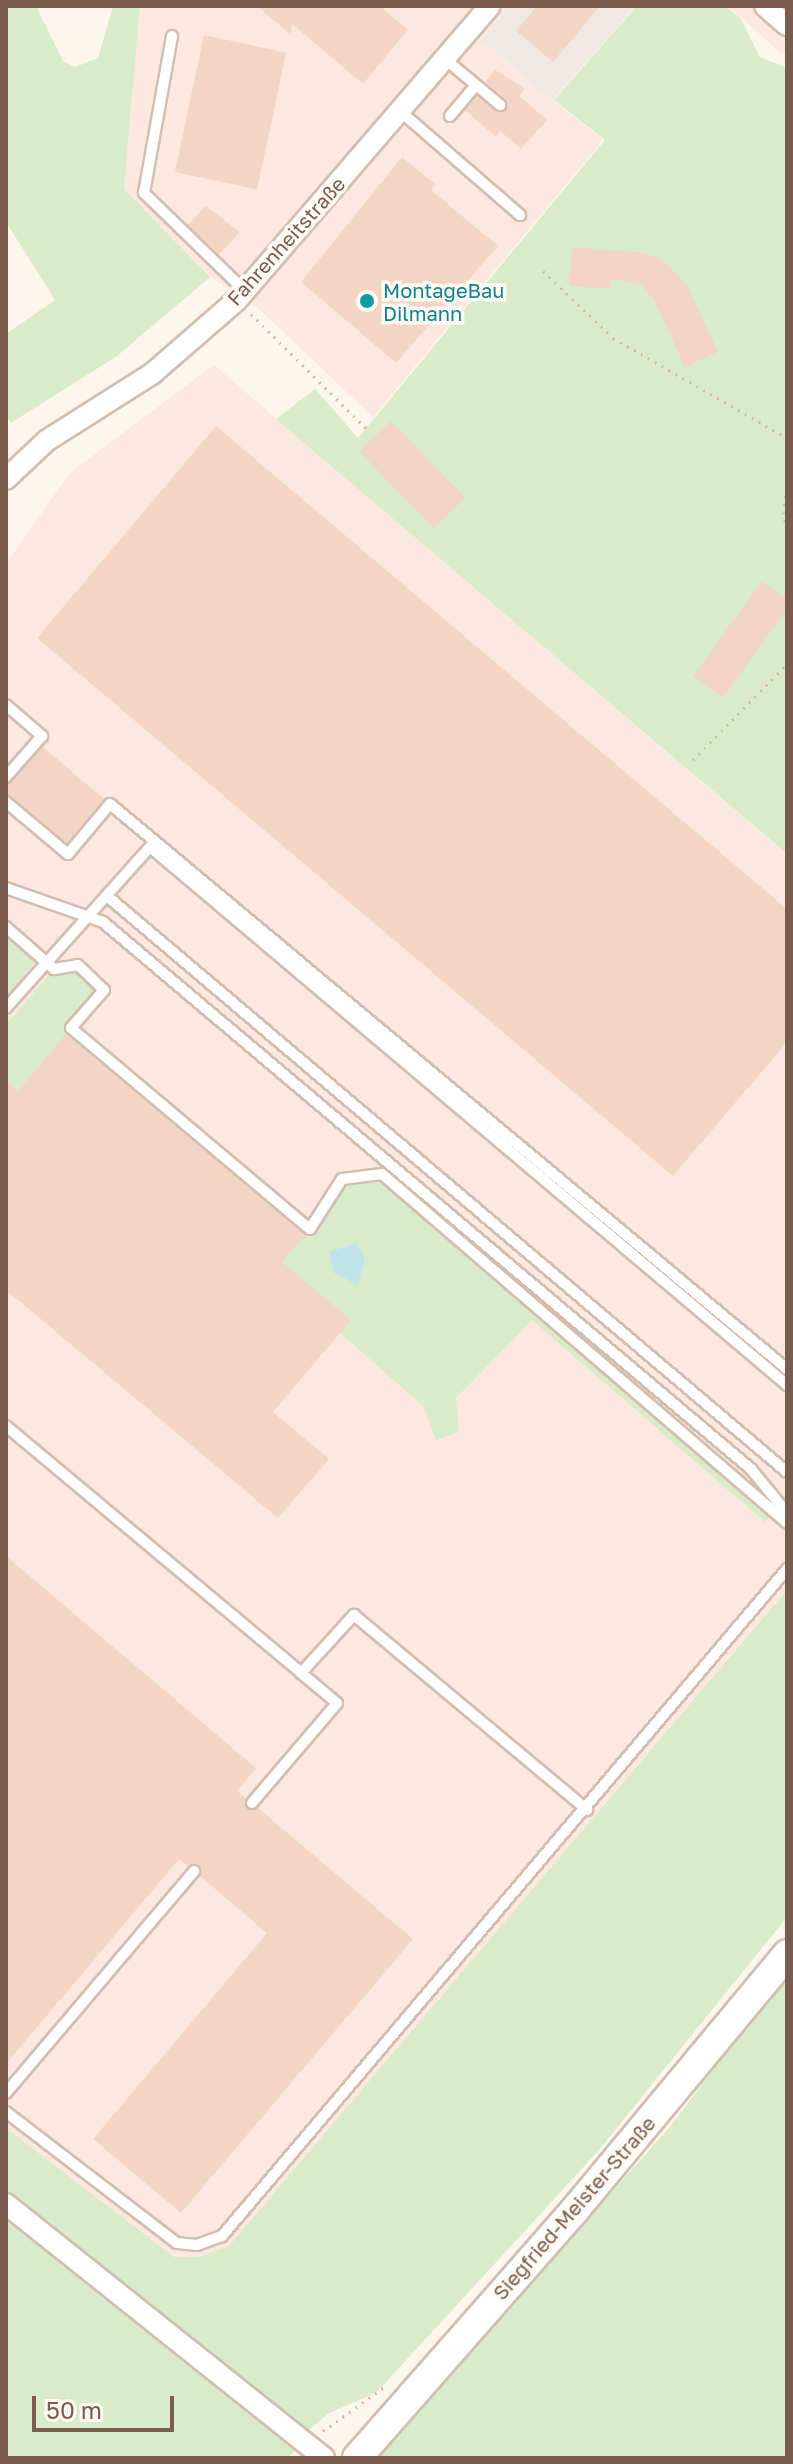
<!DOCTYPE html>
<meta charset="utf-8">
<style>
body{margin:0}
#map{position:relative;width:793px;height:2464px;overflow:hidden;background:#fdf6ec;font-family:"Golos Text",sans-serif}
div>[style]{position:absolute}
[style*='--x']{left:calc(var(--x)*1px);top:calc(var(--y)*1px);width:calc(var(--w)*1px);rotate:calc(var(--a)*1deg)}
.commercial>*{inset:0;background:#fde8e0}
.industrial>*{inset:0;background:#efe9e4}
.green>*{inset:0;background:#d8ecc9}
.water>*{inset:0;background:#bfe3e8}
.building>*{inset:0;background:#f3d5c3;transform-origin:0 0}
.path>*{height:3px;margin-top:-1.5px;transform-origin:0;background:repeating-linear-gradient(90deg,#d9b8a5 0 2px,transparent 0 8px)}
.roads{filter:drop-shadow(2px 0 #d1beb0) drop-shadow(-2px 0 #d1beb0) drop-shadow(0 2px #d1beb0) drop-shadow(0 -2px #d1beb0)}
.lane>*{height:10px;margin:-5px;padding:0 5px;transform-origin:5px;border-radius:5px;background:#fff}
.street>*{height:20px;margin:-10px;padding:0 10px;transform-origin:10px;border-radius:10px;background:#fff}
.secondary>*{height:28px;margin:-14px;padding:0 14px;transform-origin:14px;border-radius:14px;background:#fff}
.dots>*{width:22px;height:22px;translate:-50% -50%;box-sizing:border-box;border:4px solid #fffaf3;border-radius:50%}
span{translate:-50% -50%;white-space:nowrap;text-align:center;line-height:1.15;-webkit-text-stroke:7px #fffaf3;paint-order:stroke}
.street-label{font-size:20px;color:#7a5c4d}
.culture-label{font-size:20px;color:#0d838f}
.left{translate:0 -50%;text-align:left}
.frame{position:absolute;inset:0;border:8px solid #7a5c4d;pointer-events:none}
.scale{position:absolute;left:32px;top:2396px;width:142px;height:36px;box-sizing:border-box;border:4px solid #7a5c4d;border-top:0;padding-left:10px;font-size:24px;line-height:28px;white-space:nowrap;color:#7a5c4d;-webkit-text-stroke:6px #fffaf3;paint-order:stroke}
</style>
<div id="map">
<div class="commercial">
<div style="clip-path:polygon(140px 6px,636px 6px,553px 100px,603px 140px,373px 417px,257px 307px,210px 277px,124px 190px)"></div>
<div style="clip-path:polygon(728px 6px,787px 6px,787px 48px,782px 54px)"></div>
<div style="clip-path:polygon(214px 365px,787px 855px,787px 1686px,239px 2354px,6px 2163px,6px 563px,70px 473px)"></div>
</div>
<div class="industrial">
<div style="clip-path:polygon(510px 6px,636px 6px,552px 100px,482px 40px)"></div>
</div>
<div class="green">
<div style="clip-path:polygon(6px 6px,36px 6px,63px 61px,75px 67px,98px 58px,113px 6px,140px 6px,124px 189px,210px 277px,117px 356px,11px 423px,6px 415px,6px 334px,55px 300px,6px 222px)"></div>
<div style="clip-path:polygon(637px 6px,726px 6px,741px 19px,760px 57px,787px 68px,787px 854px,276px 419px,315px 389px,358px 438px,605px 140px,554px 100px)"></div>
<div style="clip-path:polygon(6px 927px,32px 951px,35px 962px,6px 999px)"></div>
<div style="clip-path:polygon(78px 965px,104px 990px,18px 1091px,6px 1081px,6px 1025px,54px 969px)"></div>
<div style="clip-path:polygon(382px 1174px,774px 1511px,765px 1522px,532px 1320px,456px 1398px,459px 1432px,436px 1440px,423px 1406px,340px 1333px,282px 1262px,342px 1179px)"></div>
<div style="clip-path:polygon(787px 1590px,787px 1917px,599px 2150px,376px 2393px,329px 2413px,308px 2431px,6px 2191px,6px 2128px,174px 2257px,200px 2257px,229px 2246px)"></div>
<div style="clip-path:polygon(787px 1971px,787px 2458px,374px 2458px,669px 2128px)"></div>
<div style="clip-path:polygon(6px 2218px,40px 2245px,298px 2447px,288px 2458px,6px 2458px)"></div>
</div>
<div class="water">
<div style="clip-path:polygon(356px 1243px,365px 1258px,358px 1285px,334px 1273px,329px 1252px)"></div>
</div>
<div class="building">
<div style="clip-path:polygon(257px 6px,380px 6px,408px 30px,363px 84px,292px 24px,290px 34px)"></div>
<div style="clip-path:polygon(537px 6px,600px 6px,553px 62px,516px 31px)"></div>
<div style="left:204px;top:35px;width:84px;height:140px;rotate:12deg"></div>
<div style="clip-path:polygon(495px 70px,525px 89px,519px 96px,547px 120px,521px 149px,500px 131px,496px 137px,465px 110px,477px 96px,498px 113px,507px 109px,506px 99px,485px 82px)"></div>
<div style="clip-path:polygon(402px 157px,436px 185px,431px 190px,498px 246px,396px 363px,301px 282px)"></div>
<div style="clip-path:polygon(206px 206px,240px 232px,219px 254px,188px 225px)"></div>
<div style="clip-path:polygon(572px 247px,645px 253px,663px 260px,687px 285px,718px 352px,685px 367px,654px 300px,641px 284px,611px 279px,610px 289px,569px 286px)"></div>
<div style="left:391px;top:421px;width:107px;height:44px;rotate:46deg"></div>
<div style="clip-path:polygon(216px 426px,787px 909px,787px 1042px,673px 1176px,37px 638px)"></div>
<div style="clip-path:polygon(762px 581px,787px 599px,787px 609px,723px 698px,693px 676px)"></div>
<div style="clip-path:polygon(43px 747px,104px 799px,67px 843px,6px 794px,6px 785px)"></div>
<div style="clip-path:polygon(66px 1034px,305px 1235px,282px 1262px,351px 1320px,273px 1412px,329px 1459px,278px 1518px,6px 1290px,6px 1081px,18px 1091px)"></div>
<div style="clip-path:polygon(6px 1556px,256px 1768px,237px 1791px,246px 1798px,246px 1809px,258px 1808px,413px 1939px,181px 2213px,93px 2139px,267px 1933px,200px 1876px,199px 1864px,188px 1866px,179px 1859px,6px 2064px)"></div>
</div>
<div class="path">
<div style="--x:543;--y:271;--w:97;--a:43.7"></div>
<div style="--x:613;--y:338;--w:201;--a:29.9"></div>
<div style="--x:251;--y:314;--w:168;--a:44.8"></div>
<div style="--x:787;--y:488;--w:24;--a:99"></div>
<div style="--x:783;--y:512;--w:21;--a:79"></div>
<div style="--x:693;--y:760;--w:134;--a:-45.6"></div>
<div style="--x:323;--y:2431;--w:79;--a:-35.7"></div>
</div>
<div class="roads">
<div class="lane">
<div style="--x:172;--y:36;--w:159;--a:100.1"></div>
<div style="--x:144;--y:193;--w:141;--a:44.1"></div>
<div style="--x:445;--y:59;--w:72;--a:39.9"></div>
<div style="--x:400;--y:111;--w:159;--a:40.9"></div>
<div style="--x:450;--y:116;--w:40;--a:-50"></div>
<div style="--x:6;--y:705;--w:48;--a:40.7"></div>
<div style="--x:42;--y:736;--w:55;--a:131.3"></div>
<div style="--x:6;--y:802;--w:81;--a:40"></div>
<div style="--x:68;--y:854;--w:65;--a:-50"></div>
<div style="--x:110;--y:804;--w:882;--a:39.85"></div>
<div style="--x:6;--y:888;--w:103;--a:19.3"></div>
<div style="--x:103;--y:922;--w:848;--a:40.17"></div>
<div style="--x:751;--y:1469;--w:57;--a:50.7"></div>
<div style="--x:107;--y:896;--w:891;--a:40.27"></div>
<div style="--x:6;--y:927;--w:64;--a:41.2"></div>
<div style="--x:54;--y:969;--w:24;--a:-9"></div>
<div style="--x:78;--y:965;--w:36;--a:44"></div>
<div style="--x:104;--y:990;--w:50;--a:131"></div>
<div style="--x:71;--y:1028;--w:312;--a:40.1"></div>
<div style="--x:310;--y:1229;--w:59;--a:-57.4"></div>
<div style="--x:342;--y:1179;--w:40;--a:-7.1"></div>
<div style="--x:382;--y:1174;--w:535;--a:40.75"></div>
<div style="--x:6;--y:1008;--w:216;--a:-48.2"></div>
<div style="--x:150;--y:847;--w:834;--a:40.18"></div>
<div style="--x:6;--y:1426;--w:385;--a:39.9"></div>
<div style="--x:301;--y:1673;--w:79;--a:-47.6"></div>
<div style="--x:354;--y:1615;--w:304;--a:39.9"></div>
<div style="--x:252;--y:1803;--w:131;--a:-49.6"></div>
<div style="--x:337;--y:1703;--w:47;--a:-140.2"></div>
<div style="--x:6;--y:2093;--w:291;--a:-49.7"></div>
<div style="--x:6;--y:2112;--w:215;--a:37.5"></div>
<div style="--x:177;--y:2243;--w:20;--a:6"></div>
<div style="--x:197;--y:2245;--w:27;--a:-20"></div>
<div style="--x:222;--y:2236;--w:874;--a:-49.73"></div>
</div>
<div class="street">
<div style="--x:765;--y:6;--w:29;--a:41"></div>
<div style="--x:6;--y:479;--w:55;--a:-43.5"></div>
<div style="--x:46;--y:441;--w:127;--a:-32.4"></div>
<div style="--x:153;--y:373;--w:111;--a:-41"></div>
<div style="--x:237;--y:300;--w:388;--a:-49.3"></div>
<div style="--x:6;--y:2204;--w:407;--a:38.6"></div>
</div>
<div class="secondary">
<div style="--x:357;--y:2458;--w:329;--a:-48.7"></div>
<div style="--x:574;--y:2211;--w:334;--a:-50.3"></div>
</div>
</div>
<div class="dots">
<div style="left:367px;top:301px;background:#0f9aa8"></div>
</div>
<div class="street-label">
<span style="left:286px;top:241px;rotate:-48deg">Fahrenheitstraße</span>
<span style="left:574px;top:2208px;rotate:-49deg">Siegfried-Meister-Straße</span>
</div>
<div class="culture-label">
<span class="left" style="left:383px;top:302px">MontageBau<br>Dilmann</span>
</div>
<div class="frame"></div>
<div class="scale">50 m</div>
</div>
